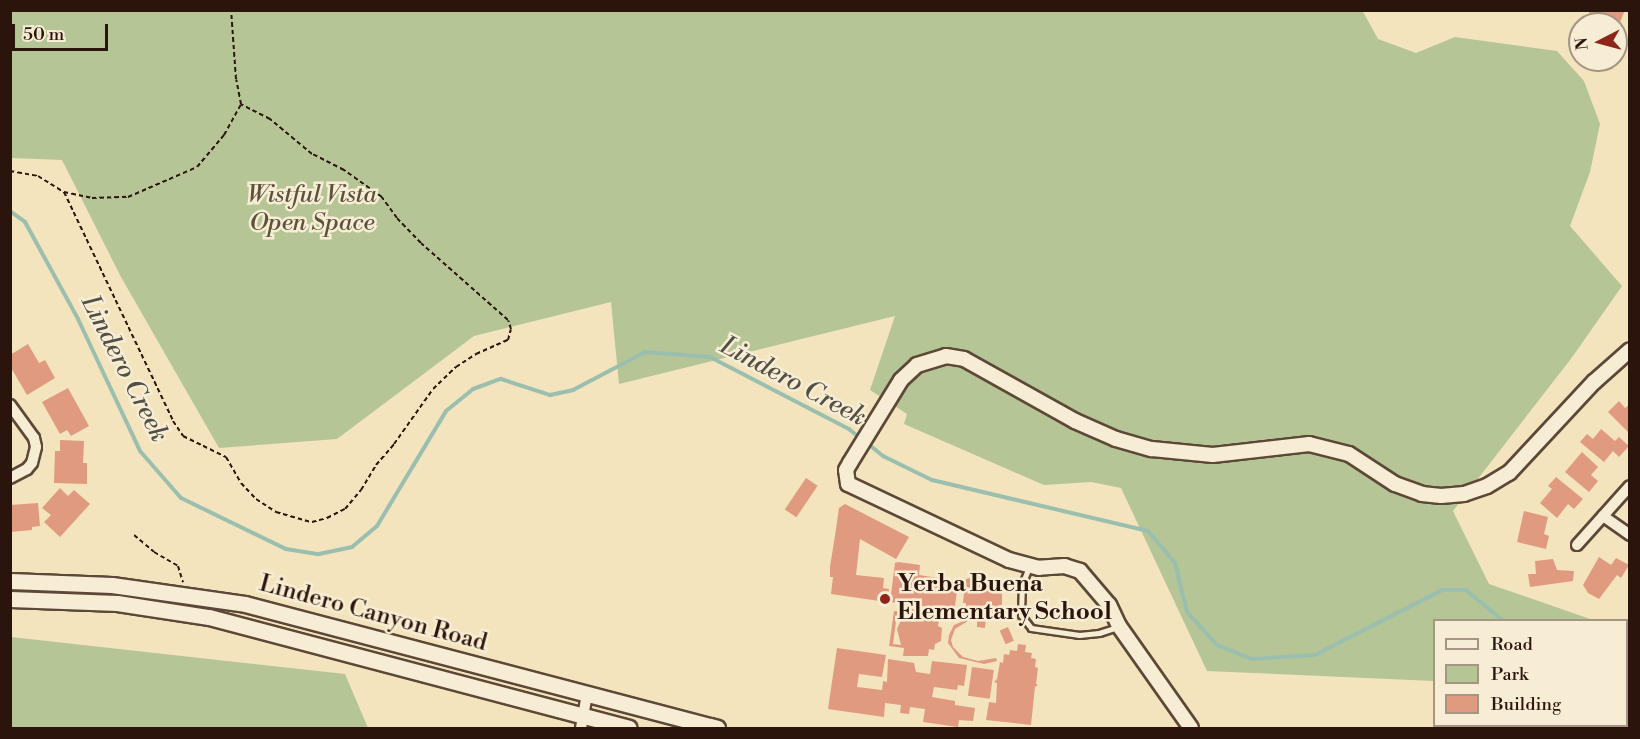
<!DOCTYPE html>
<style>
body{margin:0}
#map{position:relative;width:1640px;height:739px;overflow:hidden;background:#f3e4bd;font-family:"Libre Bodoni",serif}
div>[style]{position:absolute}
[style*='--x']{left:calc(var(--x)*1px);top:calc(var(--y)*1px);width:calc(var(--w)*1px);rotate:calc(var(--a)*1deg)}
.green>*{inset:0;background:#b5c596}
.stream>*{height:4px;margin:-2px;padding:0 2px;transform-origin:2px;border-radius:2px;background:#9bbfaf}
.building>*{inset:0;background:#df9a80;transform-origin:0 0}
.path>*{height:2px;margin-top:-1px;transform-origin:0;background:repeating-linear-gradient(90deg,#2b140b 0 4.5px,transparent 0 7.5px)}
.roads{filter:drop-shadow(2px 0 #5d4838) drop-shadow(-2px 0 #5d4838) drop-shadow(0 2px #5d4838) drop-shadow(0 -2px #5d4838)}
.service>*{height:5px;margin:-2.5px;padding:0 2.5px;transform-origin:2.5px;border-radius:2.5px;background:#f7edd4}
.minor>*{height:10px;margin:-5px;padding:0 5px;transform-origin:5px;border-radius:5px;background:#f7edd4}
.tertiary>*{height:14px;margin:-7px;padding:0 7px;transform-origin:7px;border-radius:7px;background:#f7edd4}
.secondary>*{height:15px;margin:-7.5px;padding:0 7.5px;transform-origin:7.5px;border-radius:7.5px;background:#f7edd4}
.dots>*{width:16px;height:16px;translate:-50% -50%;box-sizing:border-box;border:3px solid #f7edd4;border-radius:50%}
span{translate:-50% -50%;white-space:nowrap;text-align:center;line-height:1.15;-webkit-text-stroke:5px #f7edd4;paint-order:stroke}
.park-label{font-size:24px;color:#5b523c;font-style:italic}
.poi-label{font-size:24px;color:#2b140b;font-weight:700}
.left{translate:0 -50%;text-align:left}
.street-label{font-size:24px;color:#2b140b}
.water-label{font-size:26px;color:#525044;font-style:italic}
.frame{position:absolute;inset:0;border:12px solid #2b140b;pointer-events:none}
.legend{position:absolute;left:1433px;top:619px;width:195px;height:108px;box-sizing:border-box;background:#f7edd4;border:2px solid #a59684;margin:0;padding:8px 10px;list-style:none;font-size:18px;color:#2b140b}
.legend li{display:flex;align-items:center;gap:12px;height:30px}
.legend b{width:30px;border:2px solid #a59684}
.north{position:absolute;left:1568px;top:12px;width:60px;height:60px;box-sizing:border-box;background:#f7edd4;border:2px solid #a59684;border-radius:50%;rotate:264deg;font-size:16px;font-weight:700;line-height:24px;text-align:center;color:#2b140b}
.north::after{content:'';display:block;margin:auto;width:21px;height:27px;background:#8f2418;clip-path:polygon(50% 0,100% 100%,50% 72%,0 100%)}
.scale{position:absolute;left:12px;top:24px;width:96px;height:27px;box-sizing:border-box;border:3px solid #2b140b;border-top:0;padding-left:8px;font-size:18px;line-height:21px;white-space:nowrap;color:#2b140b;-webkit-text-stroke:4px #f7edd4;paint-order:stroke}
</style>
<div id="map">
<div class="green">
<div style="clip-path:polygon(1362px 10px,1378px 39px,1416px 53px,1455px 37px,1557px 51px,1584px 81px,1600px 124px,1590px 172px,1570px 226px,1622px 286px,1573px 356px,1453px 511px,1489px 584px,1593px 620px,1434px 620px,1434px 681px,1207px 671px,1121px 488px,1091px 482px,1044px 485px,904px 424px,907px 414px,870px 390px,895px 316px,619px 384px,611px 302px,474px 336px,337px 439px,219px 448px,121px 277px,62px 160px,11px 158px,11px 11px)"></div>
<div style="clip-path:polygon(11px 637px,345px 674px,368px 728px,11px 728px)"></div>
</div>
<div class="stream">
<div style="--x:10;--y:211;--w:19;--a:36"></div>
<div style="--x:25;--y:222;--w:111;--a:61.3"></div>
<div style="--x:78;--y:319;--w:146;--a:64.8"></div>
<div style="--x:140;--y:451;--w:62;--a:48.9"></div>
<div style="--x:181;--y:498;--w:117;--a:25.9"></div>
<div style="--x:286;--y:549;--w:33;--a:9"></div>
<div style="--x:319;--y:554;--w:34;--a:-12"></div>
<div style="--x:352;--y:547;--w:33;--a:-40"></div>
<div style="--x:377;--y:526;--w:134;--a:-59"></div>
<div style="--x:446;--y:411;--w:35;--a:-39"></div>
<div style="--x:473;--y:389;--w:30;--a:-20"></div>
<div style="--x:501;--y:379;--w:52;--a:18.1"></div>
<div style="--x:550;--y:395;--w:24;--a:-12"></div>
<div style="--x:573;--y:390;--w:81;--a:-27.8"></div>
<div style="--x:645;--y:352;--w:65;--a:4.4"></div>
<div style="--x:710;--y:357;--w:157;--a:27.4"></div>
<div style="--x:849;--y:429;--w:16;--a:40"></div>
<div style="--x:867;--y:443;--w:21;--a:39"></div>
<div style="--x:883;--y:456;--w:55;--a:26.1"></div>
<div style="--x:932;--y:480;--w:222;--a:13.3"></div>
<div style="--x:1148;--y:531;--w:42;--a:49.8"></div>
<div style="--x:1175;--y:563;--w:50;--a:76.2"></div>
<div style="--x:1187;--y:612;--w:45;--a:47.7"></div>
<div style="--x:1217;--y:645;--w:37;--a:22"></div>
<div style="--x:1251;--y:659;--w:64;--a:-3.6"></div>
<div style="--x:1315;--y:655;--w:143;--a:-27.1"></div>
<div style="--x:1442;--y:590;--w:24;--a:0"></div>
<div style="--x:1466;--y:590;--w:47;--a:39.8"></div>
<div style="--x:1626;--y:663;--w:4;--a:14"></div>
</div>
<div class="building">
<div style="clip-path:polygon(1590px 10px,1625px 10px,1619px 25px,1595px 24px,1588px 17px)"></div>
<div style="clip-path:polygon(28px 344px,39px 363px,45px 360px,55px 378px,27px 395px,10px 366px,10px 355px)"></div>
<div style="clip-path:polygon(68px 388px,89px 426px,71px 436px,67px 430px,60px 434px,42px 402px)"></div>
<div style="clip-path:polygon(1619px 401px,1625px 408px,1630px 404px,1630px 434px,1608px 412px)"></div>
<div style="clip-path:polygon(1601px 429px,1615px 441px,1619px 437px,1629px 446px,1619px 457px,1613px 451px,1604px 462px,1580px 442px,1587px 434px,1593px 439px)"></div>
<div style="clip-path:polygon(60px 440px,84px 441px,83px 463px,87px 463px,87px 484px,54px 483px,55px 451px,60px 451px)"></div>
<div style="clip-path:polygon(1582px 452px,1598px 467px,1591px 475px,1598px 481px,1589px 492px,1565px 472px)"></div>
<div style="clip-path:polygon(1556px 477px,1583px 499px,1574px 509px,1568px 504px,1557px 518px,1540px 503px,1552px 489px,1548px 486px)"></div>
<div style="left:806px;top:478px;width:14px;height:38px;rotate:34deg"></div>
<div style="clip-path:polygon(60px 488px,68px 496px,74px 490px,90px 504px,60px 537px,44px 522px,51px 515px,42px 508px)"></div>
<div style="clip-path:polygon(38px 503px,40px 526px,32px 527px,32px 530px,10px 532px,10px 505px)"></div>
<div style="clip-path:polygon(845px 504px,909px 537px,896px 559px,860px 539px,856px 575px,884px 578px,883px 588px,889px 589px,887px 602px,831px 594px,833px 577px,830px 577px,830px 567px,836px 529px,839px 508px)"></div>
<div style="clip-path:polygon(1524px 511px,1548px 517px,1544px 534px,1549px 536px,1546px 549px,1517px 542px)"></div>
<div style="clip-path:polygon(1599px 557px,1611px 565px,1616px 558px,1629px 565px,1621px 578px,1617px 575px,1599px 599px,1588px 593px,1583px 585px)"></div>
<div style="clip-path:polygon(1553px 559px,1557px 570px,1574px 571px,1573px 581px,1530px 587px,1528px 574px,1536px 574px,1535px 561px)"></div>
<div style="clip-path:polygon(898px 562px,920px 565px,919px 575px,945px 579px,944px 584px,954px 585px,953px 590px,957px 591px,955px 606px,939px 606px,939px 608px,890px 602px,895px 563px)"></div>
<div style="clip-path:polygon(978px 576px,1002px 581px,1002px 605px,999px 605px,998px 612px,993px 612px,992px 616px,986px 616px,985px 628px,977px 627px,977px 620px,968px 621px,955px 629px,951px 640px,953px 647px,963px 657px,978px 661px,996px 658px,997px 661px,984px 664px,959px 658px,948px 643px,949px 635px,954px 625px,973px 617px,971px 610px,966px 610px,966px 603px,963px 603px,965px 583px,966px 579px)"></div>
<div style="clip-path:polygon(evenodd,912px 609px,935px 612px,934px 619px,939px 620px,938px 626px,942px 628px,941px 641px,935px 644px,934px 650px,929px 649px,928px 656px,903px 656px,904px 648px,889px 646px,894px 611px,911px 613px,912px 609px,897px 614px,905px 616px,905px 621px,901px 620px,897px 629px,901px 645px,893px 644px,897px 614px)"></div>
<div style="left:1008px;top:627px;width:15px;height:9px;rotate:67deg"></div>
<div style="clip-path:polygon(1018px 644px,1026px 645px,1025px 652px,1032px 653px,1031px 658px,1036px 659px,1035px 667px,1038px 668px,1036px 684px,1038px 685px,1035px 687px,1031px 725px,986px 720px,989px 702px,996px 703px,997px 683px,994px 682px,997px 679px,1000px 662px,1003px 663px,1004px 654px,1009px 655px,1010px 650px,1017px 651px)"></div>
<div style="clip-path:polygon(837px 648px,886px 655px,882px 677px,859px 674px,857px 687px,882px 690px,883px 681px,887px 682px,888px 659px,914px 663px,916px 672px,930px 674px,932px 661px,967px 665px,964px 686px,958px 685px,957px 690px,934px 687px,932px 697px,955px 701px,955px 705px,975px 708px,973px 721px,959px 720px,958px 727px,923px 722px,925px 709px,910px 707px,909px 714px,900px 713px,901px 705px,885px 703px,884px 717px,828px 709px)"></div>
<div style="left:972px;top:667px;width:22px;height:29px;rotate:8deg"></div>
</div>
<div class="path">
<div style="--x:10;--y:171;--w:28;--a:10"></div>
<div style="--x:38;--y:176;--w:31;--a:32"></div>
<div style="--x:64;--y:192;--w:254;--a:64.5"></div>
<div style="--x:173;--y:421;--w:18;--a:56"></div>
<div style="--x:183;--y:436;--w:48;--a:26"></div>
<div style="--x:226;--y:457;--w:30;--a:60"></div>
<div style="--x:241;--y:483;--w:22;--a:47"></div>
<div style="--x:256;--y:499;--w:24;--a:33"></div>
<div style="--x:276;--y:512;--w:37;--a:16"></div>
<div style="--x:312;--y:522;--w:16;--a:-15"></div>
<div style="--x:327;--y:518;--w:20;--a:-27"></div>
<div style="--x:345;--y:509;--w:25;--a:-50"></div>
<div style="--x:361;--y:490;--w:29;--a:-59"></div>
<div style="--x:376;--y:465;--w:28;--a:-49"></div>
<div style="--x:394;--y:444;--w:67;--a:-54.7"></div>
<div style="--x:433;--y:389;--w:32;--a:-44"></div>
<div style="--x:456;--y:367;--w:24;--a:-33"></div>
<div style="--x:476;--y:354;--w:35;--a:-24"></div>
<div style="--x:508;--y:340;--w:11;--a:-75"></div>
<div style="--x:511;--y:329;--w:9;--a:-108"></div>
<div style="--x:508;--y:320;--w:116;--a:-138.5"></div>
<div style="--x:421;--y:243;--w:35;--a:-134"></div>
<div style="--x:397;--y:218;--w:26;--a:-126"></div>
<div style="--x:382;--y:197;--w:47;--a:-144.6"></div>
<div style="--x:344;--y:170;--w:36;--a:-153"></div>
<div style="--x:312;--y:154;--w:55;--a:-140.2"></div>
<div style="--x:270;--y:119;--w:33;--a:-153"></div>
<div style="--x:64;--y:192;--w:29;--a:12"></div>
<div style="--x:92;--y:198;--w:36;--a:-2"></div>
<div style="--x:128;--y:197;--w:75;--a:-23.5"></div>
<div style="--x:197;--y:167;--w:42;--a:-49.8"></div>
<div style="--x:224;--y:135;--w:35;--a:-61"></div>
<div style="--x:241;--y:104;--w:25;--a:-101"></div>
<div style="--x:236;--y:79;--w:69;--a:-94.1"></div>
<div style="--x:134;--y:535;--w:26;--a:40"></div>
<div style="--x:154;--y:552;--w:28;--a:30"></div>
<div style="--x:178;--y:566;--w:17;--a:73"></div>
</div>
<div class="roads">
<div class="service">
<div style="--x:1029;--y:567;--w:18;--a:112"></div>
<div style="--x:1022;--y:584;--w:26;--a:92"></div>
<div style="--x:1021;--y:610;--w:5;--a:90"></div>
<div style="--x:1021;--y:615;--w:16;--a:52"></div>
<div style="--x:1031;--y:628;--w:49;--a:8.3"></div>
<div style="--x:1079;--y:635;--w:20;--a:-6"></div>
<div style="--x:1099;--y:633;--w:19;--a:-18"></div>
</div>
<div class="minor">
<div style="--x:10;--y:405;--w:41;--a:54"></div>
<div style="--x:34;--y:438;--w:9;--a:77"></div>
<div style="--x:36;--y:447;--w:16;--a:104"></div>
<div style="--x:32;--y:463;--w:8;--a:130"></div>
<div style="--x:27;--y:469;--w:19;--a:152"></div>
<div style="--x:1603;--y:516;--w:33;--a:35"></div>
<div style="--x:1577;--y:545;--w:79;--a:-48.1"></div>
<div style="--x:581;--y:728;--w:35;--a:-80"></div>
</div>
<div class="tertiary">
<div style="--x:1191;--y:728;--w:125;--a:-125.2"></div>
<div style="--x:1119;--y:626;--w:23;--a:-115"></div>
<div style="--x:1109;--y:605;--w:45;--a:-130.5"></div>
<div style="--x:1080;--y:571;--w:16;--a:-162"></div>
<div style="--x:1065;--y:566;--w:26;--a:176"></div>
<div style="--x:1039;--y:568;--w:31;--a:-165"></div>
<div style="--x:1009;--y:560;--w:178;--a:-154.7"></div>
<div style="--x:848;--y:484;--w:14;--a:-98"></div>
<div style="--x:846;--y:470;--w:8;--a:-60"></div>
<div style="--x:850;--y:463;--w:97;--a:-58.4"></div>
<div style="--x:901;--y:380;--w:22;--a:-43"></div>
<div style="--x:917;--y:365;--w:30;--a:-17"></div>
<div style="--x:946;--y:356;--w:18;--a:9"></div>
<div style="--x:964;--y:359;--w:127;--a:29.2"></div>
<div style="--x:1075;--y:421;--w:45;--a:23.7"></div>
<div style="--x:1116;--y:439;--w:37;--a:16"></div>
<div style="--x:1152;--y:449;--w:61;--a:5.6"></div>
<div style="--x:1213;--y:455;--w:97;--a:-6.5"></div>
<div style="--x:1309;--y:444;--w:41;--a:14"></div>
<div style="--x:1349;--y:454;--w:55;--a:33.1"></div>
<div style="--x:1395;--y:484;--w:29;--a:20"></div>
<div style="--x:1422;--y:494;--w:19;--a:6"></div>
<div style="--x:1441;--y:496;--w:23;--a:-5"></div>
<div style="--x:1464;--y:494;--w:24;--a:-19"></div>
<div style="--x:1487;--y:486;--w:26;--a:-31"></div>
<div style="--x:1509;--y:473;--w:125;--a:-47"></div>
<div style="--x:1594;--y:382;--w:48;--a:-41.6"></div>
</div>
<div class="secondary">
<div style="--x:10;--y:581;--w:102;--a:2.2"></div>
<div style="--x:112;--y:585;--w:134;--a:8.1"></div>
<div style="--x:245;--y:604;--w:488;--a:14.7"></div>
<div style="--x:10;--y:599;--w:107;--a:2.1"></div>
<div style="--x:117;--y:603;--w:93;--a:8.7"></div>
<div style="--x:209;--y:617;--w:434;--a:14.8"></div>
</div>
</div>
<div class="dots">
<div style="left:885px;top:599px;background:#8f2418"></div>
</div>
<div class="park-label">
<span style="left:312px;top:210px">Wistful Vista<br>Open Space</span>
</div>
<div class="poi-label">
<span class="left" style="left:897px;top:599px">Yerba Buena<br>Elementary School</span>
</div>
<div class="street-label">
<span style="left:373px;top:614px;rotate:15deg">Lindero Canyon Road</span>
</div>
<div class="water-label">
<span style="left:124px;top:369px;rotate:63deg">Lindero Creek</span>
<span style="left:793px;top:382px;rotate:28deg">Lindero Creek</span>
</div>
<div class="frame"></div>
<ul class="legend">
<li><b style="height:8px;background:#f7edd4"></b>Road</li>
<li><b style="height:16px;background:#b5c596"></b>Park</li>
<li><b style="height:16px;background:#df9a80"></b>Building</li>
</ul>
<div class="north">N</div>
<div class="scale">50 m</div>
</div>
